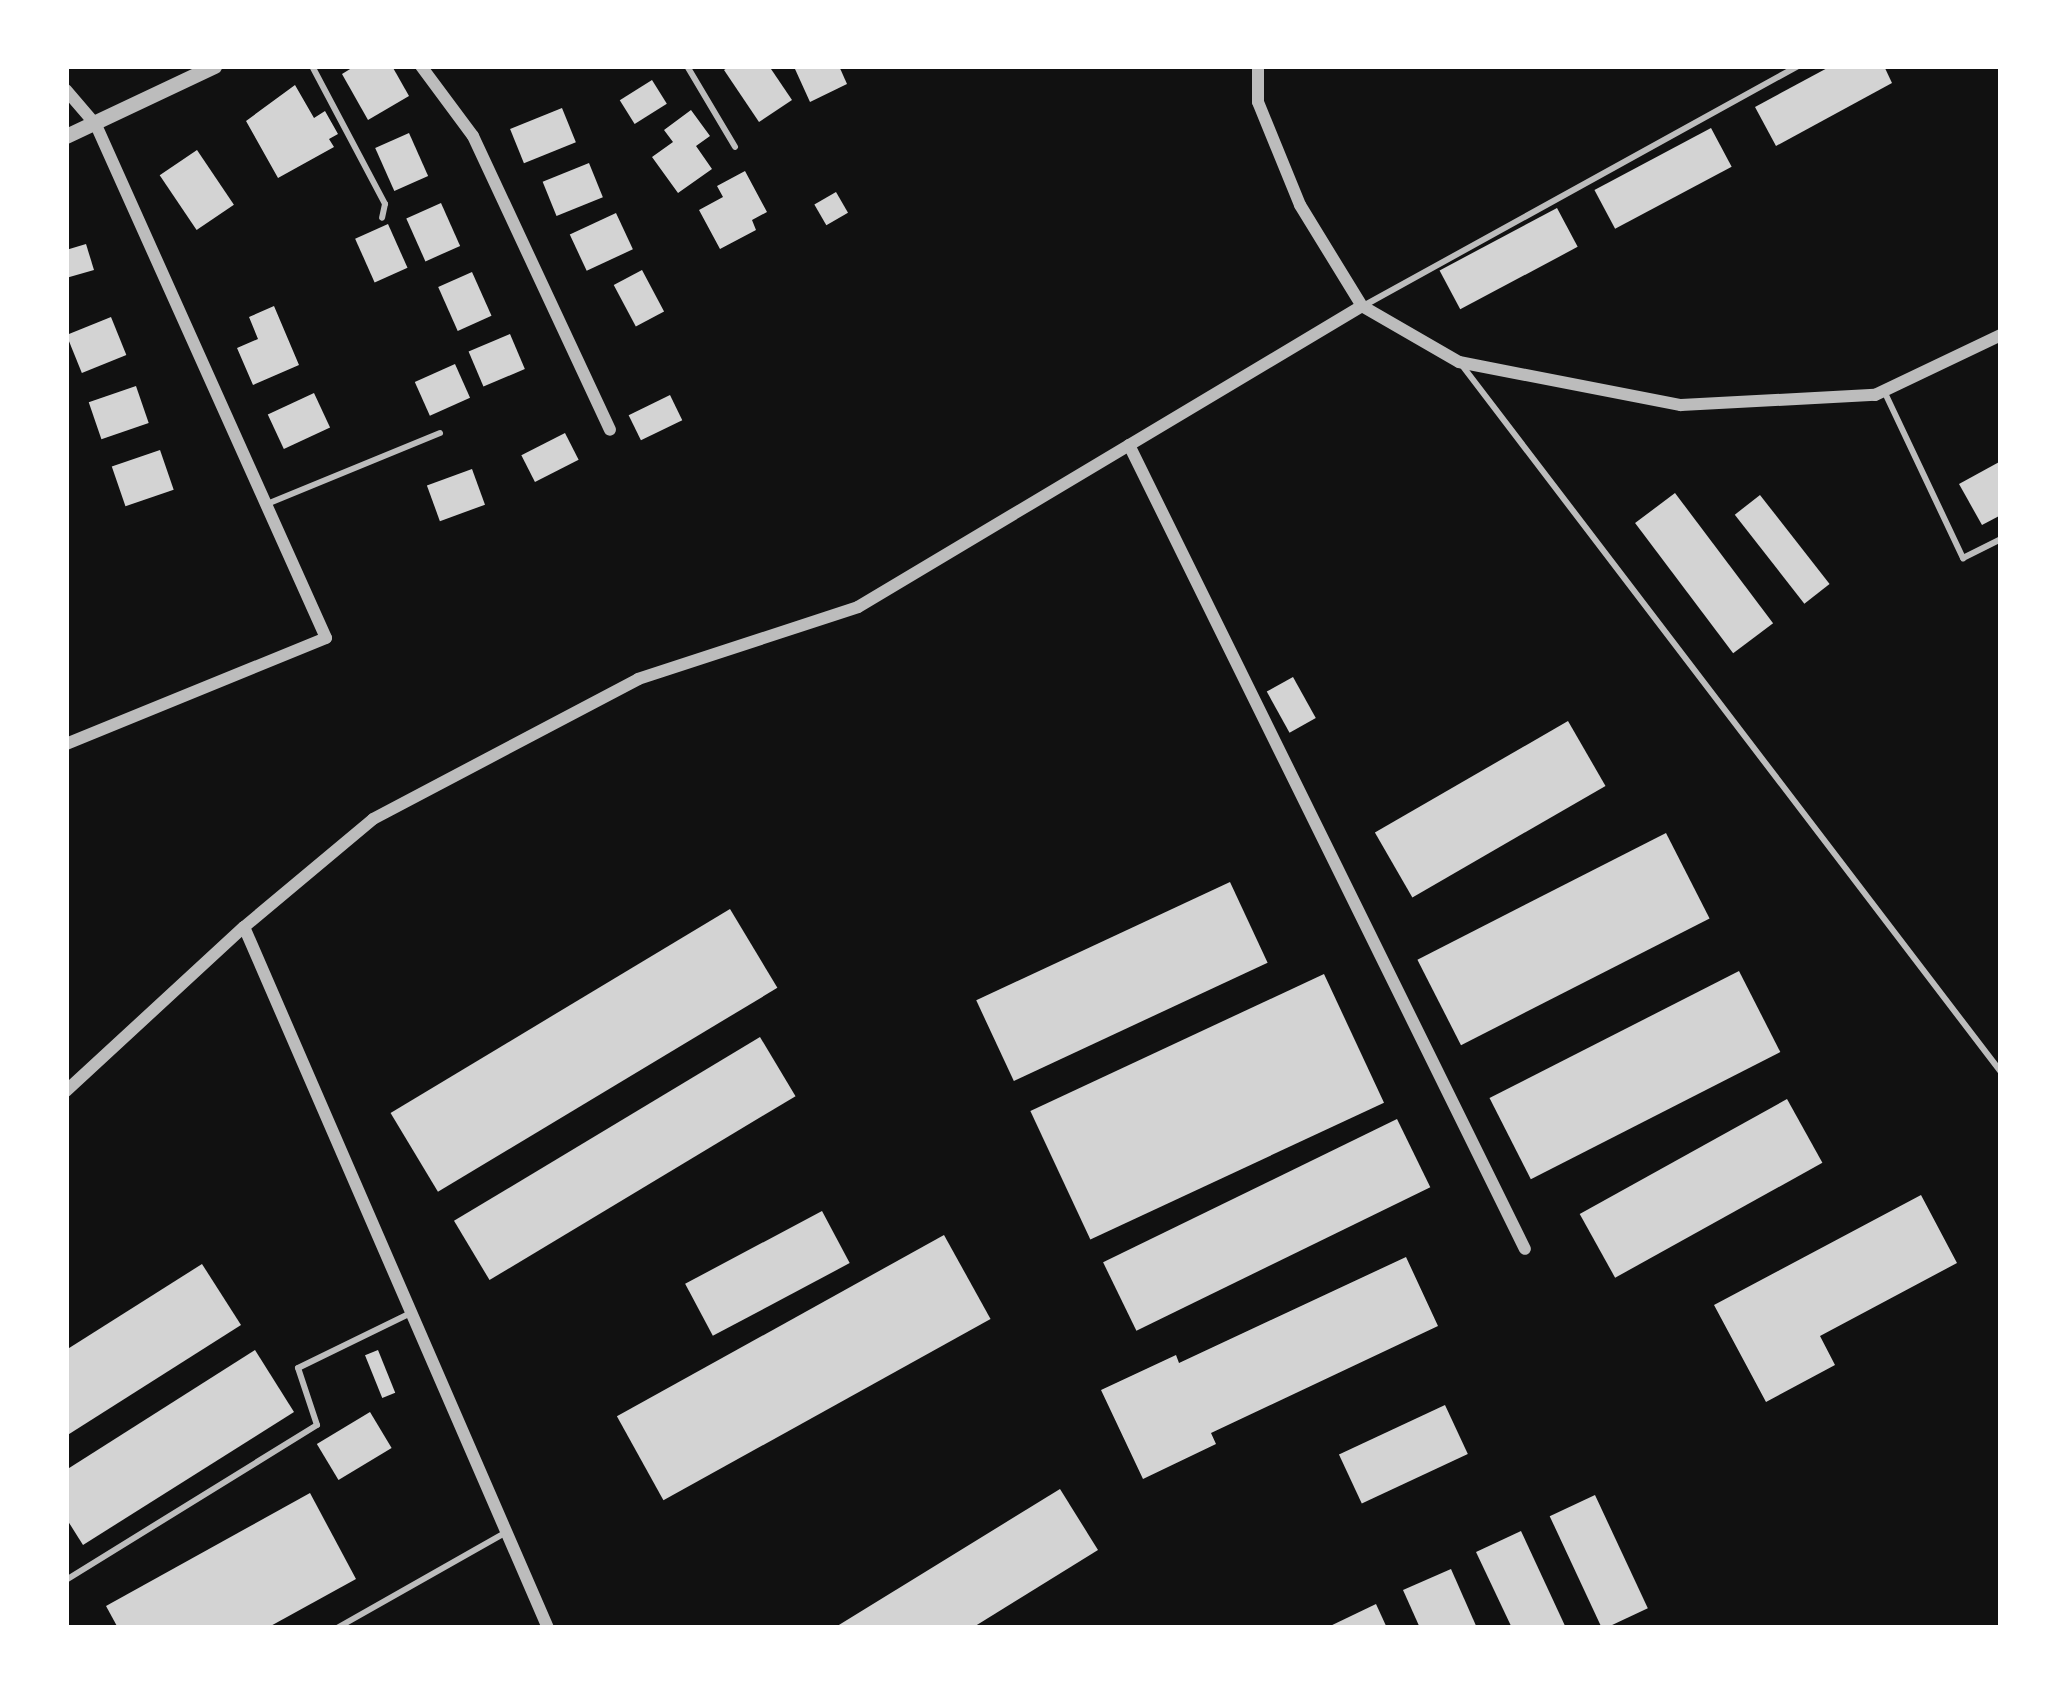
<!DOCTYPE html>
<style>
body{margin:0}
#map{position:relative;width:2067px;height:1694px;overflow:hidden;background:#111;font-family:Barlow,sans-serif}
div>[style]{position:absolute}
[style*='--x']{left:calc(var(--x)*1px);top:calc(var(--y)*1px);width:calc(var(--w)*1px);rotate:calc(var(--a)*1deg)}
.building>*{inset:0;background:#d3d3d3;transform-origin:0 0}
.service>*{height:6px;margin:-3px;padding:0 3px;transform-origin:3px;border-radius:3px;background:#bcbcbc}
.minor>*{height:12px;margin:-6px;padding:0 6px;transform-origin:6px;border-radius:6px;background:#bcbcbc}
.tertiary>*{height:15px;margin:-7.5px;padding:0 7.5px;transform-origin:7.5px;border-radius:7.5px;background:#bcbcbc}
span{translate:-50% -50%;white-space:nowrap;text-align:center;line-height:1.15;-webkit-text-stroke:12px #fff;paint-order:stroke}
.frame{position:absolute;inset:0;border:69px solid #fff;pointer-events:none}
</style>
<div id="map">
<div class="building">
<div style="clip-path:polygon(355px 66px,392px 66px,409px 96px,368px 120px,342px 74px)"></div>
<div style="clip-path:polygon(730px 66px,769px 66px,792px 100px,759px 122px,724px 70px)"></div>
<div style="clip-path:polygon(839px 66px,847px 84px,810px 102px,795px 69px)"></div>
<div style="clip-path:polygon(1831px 66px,1884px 66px,1892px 83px,1776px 146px,1755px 107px)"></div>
<div style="left:652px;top:80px;width:28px;height:38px;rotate:58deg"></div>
<div style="clip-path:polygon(295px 85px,314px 118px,325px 111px,338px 134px,329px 139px,334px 147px,278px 178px,246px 121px)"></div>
<div style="left:562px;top:108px;width:37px;height:56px;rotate:68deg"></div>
<div style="clip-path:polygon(691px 110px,710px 136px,696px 146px,712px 169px,678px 193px,652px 157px,673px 142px,664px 130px)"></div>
<div style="left:1711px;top:128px;width:44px;height:132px;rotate:62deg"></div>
<div style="left:409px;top:133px;width:47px;height:37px;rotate:66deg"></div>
<div style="left:197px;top:150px;width:66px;height:45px;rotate:56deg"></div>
<div style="left:589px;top:163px;width:37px;height:50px;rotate:68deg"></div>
<div style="clip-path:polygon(745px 171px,767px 212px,752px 220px,756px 230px,720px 249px,699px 210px,723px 197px,717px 186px)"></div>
<div style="left:836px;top:192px;width:24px;height:25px;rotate:60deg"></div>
<div style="left:441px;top:203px;width:47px;height:38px;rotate:66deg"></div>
<div style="left:1557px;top:208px;width:44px;height:133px;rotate:62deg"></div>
<div style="left:616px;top:213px;width:40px;height:51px;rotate:65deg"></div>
<div style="left:388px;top:224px;width:48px;height:36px;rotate:66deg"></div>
<div style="clip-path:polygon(86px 244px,94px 270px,66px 278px,66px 250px)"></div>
<div style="left:642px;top:270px;width:47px;height:32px;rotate:62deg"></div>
<div style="left:472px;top:272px;width:48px;height:37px;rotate:66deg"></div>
<div style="clip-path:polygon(274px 306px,299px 365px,253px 385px,237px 348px,258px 339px,249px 317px)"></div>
<div style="left:111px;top:317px;width:41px;height:48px;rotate:68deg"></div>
<div style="left:510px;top:334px;width:38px;height:45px;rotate:67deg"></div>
<div style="left:455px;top:364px;width:37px;height:44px;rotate:66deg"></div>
<div style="left:136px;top:386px;width:39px;height:50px;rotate:71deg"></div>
<div style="left:314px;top:393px;width:38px;height:51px;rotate:65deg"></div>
<div style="left:670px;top:395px;width:28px;height:46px;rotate:64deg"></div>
<div style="left:565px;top:433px;width:30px;height:49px;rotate:63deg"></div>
<div style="left:160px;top:450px;width:42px;height:51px;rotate:71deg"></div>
<div style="clip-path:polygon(2001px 461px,2001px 515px,1982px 525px,1959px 484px)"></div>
<div style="left:472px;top:469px;width:38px;height:48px;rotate:70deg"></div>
<div style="left:1675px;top:493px;width:163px;height:50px;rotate:53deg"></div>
<div style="left:1760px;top:495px;width:113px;height:32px;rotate:52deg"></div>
<div style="left:1293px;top:677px;width:47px;height:30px;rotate:61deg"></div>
<div style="left:1568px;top:721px;width:75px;height:223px;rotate:60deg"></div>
<div style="left:1666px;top:833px;width:96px;height:279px;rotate:63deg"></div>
<div style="left:1230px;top:882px;width:89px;height:280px;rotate:65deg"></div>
<div style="left:730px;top:909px;width:92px;height:396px;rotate:59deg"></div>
<div style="left:1739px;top:971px;width:91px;height:280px;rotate:63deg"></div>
<div style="left:1324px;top:974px;width:142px;height:324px;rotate:65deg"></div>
<div style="left:760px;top:1037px;width:69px;height:357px;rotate:59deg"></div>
<div style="left:1787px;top:1099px;width:73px;height:237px;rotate:61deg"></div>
<div style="left:1397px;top:1119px;width:76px;height:327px;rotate:64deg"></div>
<div style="clip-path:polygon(1921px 1195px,1957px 1263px,1820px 1336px,1835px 1365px,1766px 1402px,1714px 1305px)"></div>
<div style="left:822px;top:1211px;width:59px;height:155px;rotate:62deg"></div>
<div style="left:944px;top:1235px;width:96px;height:374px;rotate:61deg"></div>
<div style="clip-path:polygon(1406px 1257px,1438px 1326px,1211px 1433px,1216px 1444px,1143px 1479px,1101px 1390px,1176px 1355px,1179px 1363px)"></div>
<div style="clip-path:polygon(202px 1264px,241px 1325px,66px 1436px,66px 1350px)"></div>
<div style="clip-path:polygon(255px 1350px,294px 1412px,83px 1545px,66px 1518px,66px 1470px)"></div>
<div style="left:378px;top:1350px;width:46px;height:14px;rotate:68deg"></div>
<div style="left:1445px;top:1405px;width:54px;height:117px;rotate:65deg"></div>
<div style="left:370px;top:1412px;width:42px;height:62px;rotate:59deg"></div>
<div style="clip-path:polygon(1060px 1489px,1098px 1550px,972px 1628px,834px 1628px)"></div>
<div style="clip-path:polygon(310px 1493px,356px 1579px,267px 1628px,118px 1628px,106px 1606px)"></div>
<div style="left:1595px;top:1495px;width:125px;height:50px;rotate:65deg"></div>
<div style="clip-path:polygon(1521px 1531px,1566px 1628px,1512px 1628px,1476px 1552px)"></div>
<div style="clip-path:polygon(1451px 1569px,1477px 1628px,1420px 1628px,1403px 1590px)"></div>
<div style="clip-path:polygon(1376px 1604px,1387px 1628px,1326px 1628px)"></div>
</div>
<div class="service">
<div style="--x:312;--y:66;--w:156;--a:62.1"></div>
<div style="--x:385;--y:204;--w:14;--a:102"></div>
<div style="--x:687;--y:66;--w:94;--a:59.3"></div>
<div style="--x:1365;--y:305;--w:495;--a:-28.9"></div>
<div style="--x:1461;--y:364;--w:890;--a:52.67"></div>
<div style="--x:1885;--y:393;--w:183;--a:64.7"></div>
<div style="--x:1963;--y:558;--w:42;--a:-26.6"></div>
<div style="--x:267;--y:504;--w:187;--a:-22.3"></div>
<div style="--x:66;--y:1580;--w:295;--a:-31.7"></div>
<div style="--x:317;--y:1425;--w:60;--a:-108.4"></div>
<div style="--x:298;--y:1368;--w:126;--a:-26"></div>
<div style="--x:337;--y:1628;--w:191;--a:-29.5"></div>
</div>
<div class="minor">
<div style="--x:421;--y:66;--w:87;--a:53.4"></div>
<div style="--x:473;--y:136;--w:324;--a:65"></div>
<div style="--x:1258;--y:66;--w:36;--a:90"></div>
<div style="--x:1258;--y:102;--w:111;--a:67.8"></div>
<div style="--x:1300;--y:205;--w:119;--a:58.5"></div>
<div style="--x:1362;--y:306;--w:112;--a:30"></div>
<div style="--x:1459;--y:362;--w:226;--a:11"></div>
<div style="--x:1681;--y:405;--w:194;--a:-3"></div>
<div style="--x:1875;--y:395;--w:140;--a:-25.5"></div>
<div style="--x:66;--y:90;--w:46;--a:49.4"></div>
<div style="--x:96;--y:125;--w:562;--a:65.85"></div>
<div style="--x:326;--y:638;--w:281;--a:157.8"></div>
<div style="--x:1129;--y:445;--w:896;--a:63.78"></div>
<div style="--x:66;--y:1091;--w:242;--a:-42.7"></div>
<div style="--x:548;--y:1628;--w:764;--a:-113.44"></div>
<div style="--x:244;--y:927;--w:168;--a:-39.9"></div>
<div style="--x:373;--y:819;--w:300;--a:-27.8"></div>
<div style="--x:638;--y:679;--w:231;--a:-18.1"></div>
<div style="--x:858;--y:607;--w:587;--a:-30.85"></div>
</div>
<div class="tertiary">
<div style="--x:66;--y:136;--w:164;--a:-25.3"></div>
</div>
<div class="frame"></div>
</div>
